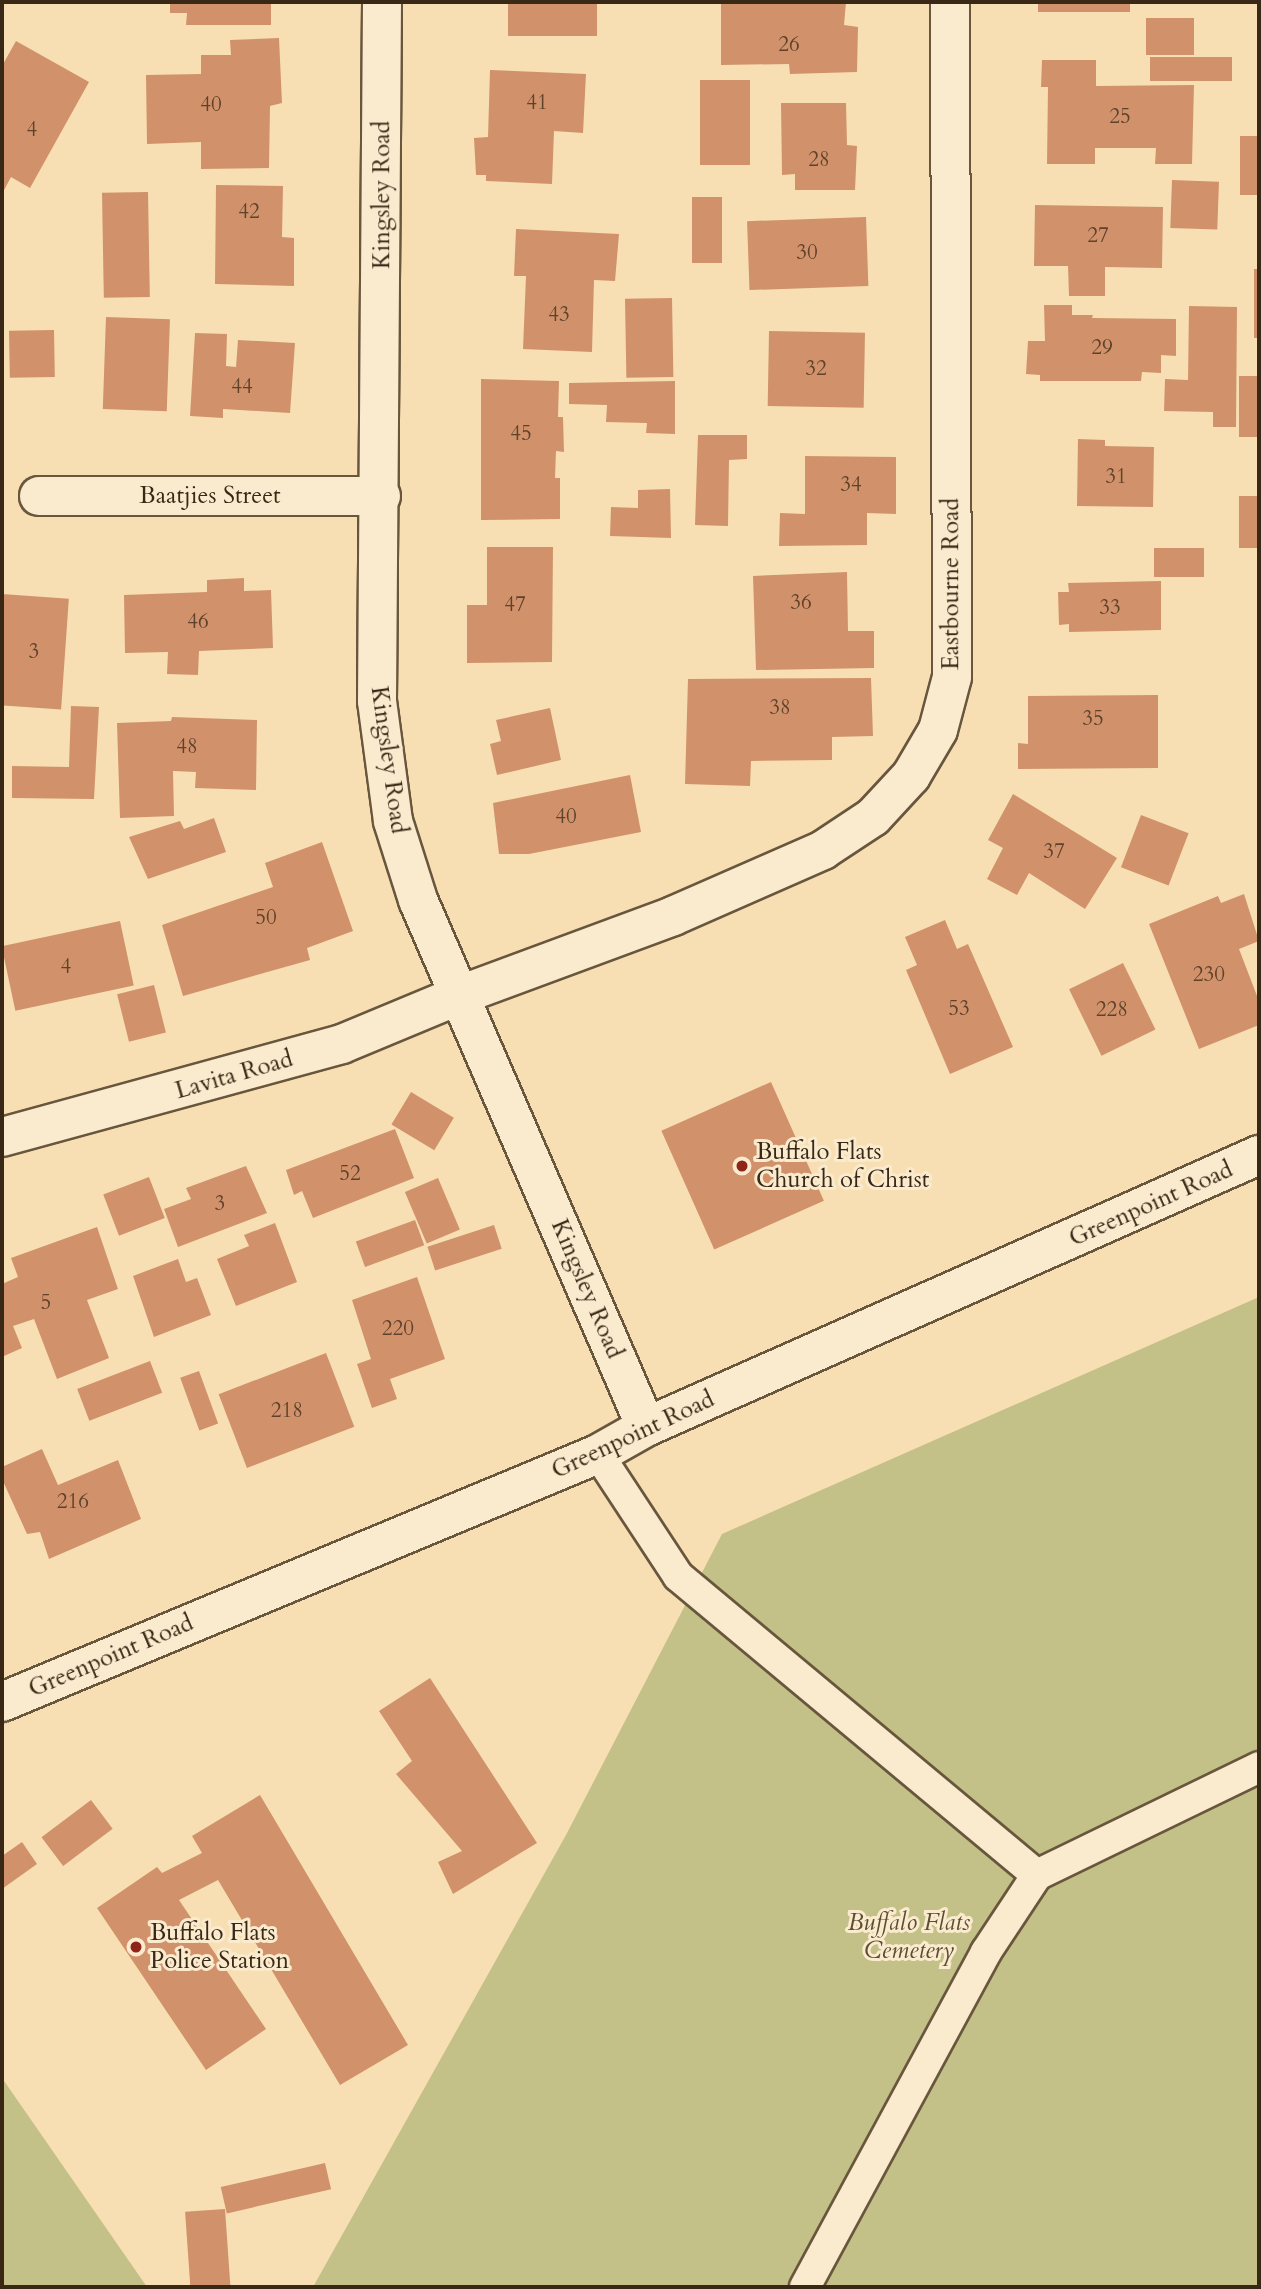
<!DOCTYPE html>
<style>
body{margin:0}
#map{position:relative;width:1261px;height:2289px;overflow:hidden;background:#f7dfb3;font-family:Cardo,serif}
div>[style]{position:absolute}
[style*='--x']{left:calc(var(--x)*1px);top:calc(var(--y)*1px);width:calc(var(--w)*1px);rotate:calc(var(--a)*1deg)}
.green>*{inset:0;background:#c3c088}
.building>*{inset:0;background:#d1926b;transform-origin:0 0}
.roads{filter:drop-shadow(2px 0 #68563d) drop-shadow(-2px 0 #68563d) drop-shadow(0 2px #68563d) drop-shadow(0 -2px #68563d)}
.service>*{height:30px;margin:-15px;padding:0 15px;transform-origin:15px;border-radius:15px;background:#faeace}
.minor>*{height:38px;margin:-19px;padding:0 19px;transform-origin:19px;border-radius:19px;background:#faeace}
.tertiary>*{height:38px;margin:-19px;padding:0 19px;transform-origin:19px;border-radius:19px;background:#faeace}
.dots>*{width:19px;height:19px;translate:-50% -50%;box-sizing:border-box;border:4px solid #faeace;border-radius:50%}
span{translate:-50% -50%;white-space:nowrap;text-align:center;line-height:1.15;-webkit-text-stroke:6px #faeace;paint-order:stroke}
.number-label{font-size:21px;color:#5f422b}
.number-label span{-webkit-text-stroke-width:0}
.street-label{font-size:24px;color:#392816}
.poi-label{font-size:24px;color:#392816}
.left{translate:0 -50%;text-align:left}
.park-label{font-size:24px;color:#5c4e32;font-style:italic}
.frame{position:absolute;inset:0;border:4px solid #392816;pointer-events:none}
</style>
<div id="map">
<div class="green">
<div style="clip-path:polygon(1259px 1297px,1259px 2287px,313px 2287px,566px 1835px,722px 1534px)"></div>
<div style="clip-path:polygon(2px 2078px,147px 2287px,2px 2287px)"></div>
</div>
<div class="building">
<div style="clip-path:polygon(170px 2px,271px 2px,271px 25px,186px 25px,187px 13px,170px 13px)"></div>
<div style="left:508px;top:2px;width:89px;height:34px"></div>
<div style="clip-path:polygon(721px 2px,846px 2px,844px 25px,858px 27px,857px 72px,790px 74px,789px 64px,721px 65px)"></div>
<div style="left:1038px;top:2px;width:92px;height:10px"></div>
<div style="left:1146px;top:18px;width:48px;height:37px"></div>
<div style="clip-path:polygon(279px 38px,282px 103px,270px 106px,269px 168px,201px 169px,201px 142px,147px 144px,146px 75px,201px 74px,201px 55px,231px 55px,230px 40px)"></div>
<div style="clip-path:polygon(16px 41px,89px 82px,30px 188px,11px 177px,2px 194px,2px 66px)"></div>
<div style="left:1232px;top:57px;width:24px;height:82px;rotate:90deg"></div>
<div style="clip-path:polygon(1042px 60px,1096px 60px,1096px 86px,1194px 85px,1192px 164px,1155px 164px,1156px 148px,1095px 148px,1095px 164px,1047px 164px,1048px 87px,1041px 87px)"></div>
<div style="clip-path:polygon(490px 70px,586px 74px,583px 133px,554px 131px,552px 184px,486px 181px,486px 175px,476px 175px,474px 138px,488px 137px)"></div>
<div style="left:700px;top:80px;width:50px;height:85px"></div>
<div style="clip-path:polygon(781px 103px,846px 103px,847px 145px,857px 146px,855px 190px,795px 190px,795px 174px,782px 175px)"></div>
<div style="left:1240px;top:136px;width:19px;height:59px"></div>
<div style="left:1172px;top:180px;width:47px;height:48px;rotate:2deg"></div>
<div style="clip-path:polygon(216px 185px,283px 186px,282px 237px,294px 238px,294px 286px,215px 284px)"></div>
<div style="left:148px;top:192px;width:105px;height:46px;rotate:89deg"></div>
<div style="left:692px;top:197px;width:30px;height:66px"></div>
<div style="clip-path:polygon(1035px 205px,1163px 207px,1162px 268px,1105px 267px,1105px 296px,1069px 296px,1068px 266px,1034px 266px)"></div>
<div style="left:866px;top:217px;width:69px;height:119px;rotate:88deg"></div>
<div style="clip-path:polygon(516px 229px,619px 234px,615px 281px,594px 280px,592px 352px,523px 349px,526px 276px,514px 276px)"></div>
<div style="left:1254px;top:269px;width:5px;height:69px"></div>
<div style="left:672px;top:298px;width:79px;height:47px;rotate:89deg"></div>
<div style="clip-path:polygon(1044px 305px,1072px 305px,1072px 315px,1093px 315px,1092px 318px,1176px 319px,1176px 356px,1161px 355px,1161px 373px,1142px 372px,1141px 381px,1040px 381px,1040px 375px,1026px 374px,1028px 341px,1045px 341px)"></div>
<div style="clip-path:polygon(1189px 306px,1237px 307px,1236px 427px,1213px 427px,1213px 412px,1164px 411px,1165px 379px,1188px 380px)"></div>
<div style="left:106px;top:317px;width:64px;height:92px;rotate:2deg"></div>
<div style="left:54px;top:330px;width:47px;height:45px;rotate:89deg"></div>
<div style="left:769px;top:331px;width:96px;height:75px;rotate:1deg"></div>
<div style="clip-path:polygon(195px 333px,227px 334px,226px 366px,236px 367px,238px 340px,295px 343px,290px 413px,223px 409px,223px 418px,190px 416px)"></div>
<div style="left:1239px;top:376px;width:20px;height:61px"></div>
<div style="clip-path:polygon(481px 379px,559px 381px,558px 417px,563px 417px,564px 452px,556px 451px,555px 478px,560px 478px,560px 519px,481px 520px)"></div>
<div style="clip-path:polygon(675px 381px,675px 434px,646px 433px,647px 423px,606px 422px,607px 405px,569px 404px,569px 383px)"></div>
<div style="clip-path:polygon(698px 435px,747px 435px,747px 459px,729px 460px,728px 526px,695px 525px)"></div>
<div style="clip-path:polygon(1078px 439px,1105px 440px,1105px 446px,1154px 447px,1153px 507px,1077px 506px)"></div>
<div style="clip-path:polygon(805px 456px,896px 457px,896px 514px,867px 513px,867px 545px,779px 546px,780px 513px,805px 514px)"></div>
<div style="clip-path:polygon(670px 489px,671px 538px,610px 536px,611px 507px,638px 508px,638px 490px)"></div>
<div style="left:1239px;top:496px;width:20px;height:52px"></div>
<div style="clip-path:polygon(487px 547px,553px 547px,552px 662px,467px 663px,467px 605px,487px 605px)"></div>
<div style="left:1154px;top:548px;width:50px;height:29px"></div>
<div style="clip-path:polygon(847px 572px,848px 631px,874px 631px,874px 668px,756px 670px,753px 576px)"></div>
<div style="clip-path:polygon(244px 578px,244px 591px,271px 590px,273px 648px,199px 651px,198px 675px,167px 674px,168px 652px,125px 653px,124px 595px,207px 592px,207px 580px)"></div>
<div style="clip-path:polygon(1161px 581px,1161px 630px,1069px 632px,1069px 624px,1059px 625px,1058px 592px,1069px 592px,1068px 583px)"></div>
<div style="left:2px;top:594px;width:67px;height:111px;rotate:4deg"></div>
<div style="clip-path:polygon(871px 678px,873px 736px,832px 737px,832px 760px,751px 761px,750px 786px,685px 784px,688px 679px)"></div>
<div style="clip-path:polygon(1158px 695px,1158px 768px,1018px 769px,1018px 743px,1028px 744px,1028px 696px)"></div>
<div style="clip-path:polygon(71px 706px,99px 707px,94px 799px,12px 798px,12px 766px,69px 767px)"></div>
<div style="clip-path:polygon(550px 708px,561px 760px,497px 775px,490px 744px,501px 741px,496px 720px)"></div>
<div style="clip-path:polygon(172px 717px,257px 720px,256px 790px,195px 788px,196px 772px,173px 771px,174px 816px,120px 818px,117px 723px,171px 721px)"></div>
<div style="clip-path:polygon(630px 775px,641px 832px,529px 854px,499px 854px,493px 803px)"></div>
<div style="clip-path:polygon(1013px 794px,1117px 858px,1085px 909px,1029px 873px,1017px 895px,987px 879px,1003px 848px,988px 840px)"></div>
<div style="left:1141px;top:815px;width:51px;height:56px;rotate:21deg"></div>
<div style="clip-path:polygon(214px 818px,226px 852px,148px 879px,129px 837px,180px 821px,184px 829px)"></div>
<div style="clip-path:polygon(322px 842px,353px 931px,307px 948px,310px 960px,183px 996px,162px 925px,273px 887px,265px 863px)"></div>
<div style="clip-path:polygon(1244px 894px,1259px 941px,1239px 949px,1259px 1001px,1259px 1025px,1199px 1049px,1149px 924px,1218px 896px,1221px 903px)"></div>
<div style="clip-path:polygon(945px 920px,957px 949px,968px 944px,1013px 1047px,950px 1074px,906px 970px,917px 965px,905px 937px)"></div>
<div style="left:120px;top:921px;width:66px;height:121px;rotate:78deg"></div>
<div style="left:1123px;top:963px;width:74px;height:60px;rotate:64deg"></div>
<div style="left:154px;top:985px;width:49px;height:38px;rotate:76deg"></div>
<div style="left:771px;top:1082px;width:130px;height:120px;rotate:66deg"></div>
<div style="left:411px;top:1092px;width:50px;height:38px;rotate:31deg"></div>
<div style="clip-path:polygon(395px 1129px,414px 1178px,313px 1218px,302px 1191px,294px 1195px,286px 1170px)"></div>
<div style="clip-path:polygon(246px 1166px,267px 1213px,178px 1247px,164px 1209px,191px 1199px,186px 1188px)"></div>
<div style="left:149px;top:1177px;width:44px;height:49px;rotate:69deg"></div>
<div style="left:438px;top:1178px;width:56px;height:36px;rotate:67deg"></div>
<div style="left:415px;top:1220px;width:27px;height:63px;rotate:70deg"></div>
<div style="clip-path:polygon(275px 1223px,297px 1282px,236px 1306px,217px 1259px,249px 1246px,244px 1235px)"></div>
<div style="left:494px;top:1225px;width:25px;height:70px;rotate:72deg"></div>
<div style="clip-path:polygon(97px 1227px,118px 1289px,87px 1300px,109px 1358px,57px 1379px,34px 1319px,13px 1326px,22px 1348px,4px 1356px,2px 1284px,18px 1277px,11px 1258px)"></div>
<div style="clip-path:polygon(178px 1259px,186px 1282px,197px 1278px,211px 1315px,154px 1337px,133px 1276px)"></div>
<div style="clip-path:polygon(417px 1277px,445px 1359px,390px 1379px,397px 1399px,372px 1408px,357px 1364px,371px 1359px,352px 1300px)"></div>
<div style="left:326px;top:1353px;width:79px;height:115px;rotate:69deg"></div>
<div style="left:150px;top:1361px;width:34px;height:78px;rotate:69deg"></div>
<div style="left:199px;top:1371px;width:56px;height:20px;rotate:70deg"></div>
<div style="clip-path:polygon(42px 1449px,58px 1485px,118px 1460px,141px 1519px,49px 1559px,40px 1532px,27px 1534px,2px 1479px,2px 1467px)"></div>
<div style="clip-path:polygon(430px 1678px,537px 1843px,453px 1894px,438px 1862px,462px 1851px,396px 1774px,412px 1761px,379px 1711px)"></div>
<div style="clip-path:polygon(260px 1795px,408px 2045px,340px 2085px,218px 1880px,179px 1900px,266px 2029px,206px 2070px,97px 1908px,157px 1867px,162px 1873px,202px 1853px,192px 1836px)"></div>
<div style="left:91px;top:1800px;width:36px;height:62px;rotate:53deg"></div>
<div style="clip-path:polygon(22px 1842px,37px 1864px,2px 1889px,2px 1856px)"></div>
<div style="left:325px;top:2163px;width:27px;height:107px;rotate:77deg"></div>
<div style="left:225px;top:2209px;width:78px;height:40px;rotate:86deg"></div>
</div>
<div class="roads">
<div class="service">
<div style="--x:598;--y:1454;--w:146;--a:56.7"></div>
<div style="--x:678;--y:1576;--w:467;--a:39.8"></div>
<div style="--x:805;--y:2287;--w:381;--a:-61.6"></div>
<div style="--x:986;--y:1952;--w:92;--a:-56.5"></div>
<div style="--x:1037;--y:1875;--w:247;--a:-25.9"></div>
</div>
<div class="minor">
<div style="--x:382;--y:2;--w:699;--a:90.41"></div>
<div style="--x:377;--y:701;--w:121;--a:82.4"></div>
<div style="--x:393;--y:821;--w:83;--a:72.4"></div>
<div style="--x:418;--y:900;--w:574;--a:66.6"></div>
<div style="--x:39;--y:496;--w:342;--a:0"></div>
<div style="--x:2;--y:1137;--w:352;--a:-15.3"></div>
<div style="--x:342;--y:1044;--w:128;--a:-22.6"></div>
<div style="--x:460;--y:995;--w:227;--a:-20.3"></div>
<div style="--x:673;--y:916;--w:164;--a:-23.7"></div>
<div style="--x:823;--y:850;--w:60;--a:-33.4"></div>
<div style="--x:873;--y:817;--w:56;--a:-47.2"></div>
<div style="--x:911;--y:776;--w:53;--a:-59.6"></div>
<div style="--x:938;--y:730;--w:55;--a:-75.2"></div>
<div style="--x:952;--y:677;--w:675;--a:-90.17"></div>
</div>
<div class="tertiary">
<div style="--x:2;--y:1702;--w:646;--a:-22.59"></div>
<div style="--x:598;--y:1454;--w:55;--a:-29.4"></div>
<div style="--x:646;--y:1427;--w:671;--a:-23.93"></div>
</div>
</div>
<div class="dots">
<div style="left:742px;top:1166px;background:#8f2418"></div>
<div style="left:136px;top:1947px;background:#8f2418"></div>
</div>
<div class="number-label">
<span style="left:789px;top:45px">26</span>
<span style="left:537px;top:103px">41</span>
<span style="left:211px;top:105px">40</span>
<span style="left:1120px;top:117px">25</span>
<span style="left:32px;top:130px">4</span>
<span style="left:819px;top:160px">28</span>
<span style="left:249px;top:212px">42</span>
<span style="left:1098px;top:236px">27</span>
<span style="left:807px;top:253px">30</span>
<span style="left:559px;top:315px">43</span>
<span style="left:1102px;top:348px">29</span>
<span style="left:816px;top:369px">32</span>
<span style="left:242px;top:387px">44</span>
<span style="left:521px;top:434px">45</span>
<span style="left:1116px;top:477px">31</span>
<span style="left:851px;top:485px">34</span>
<span style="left:801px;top:603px">36</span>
<span style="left:515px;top:605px">47</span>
<span style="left:1110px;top:608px">33</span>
<span style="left:198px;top:622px">46</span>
<span style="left:34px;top:652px">3</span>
<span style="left:780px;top:708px">38</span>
<span style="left:1093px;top:719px">35</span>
<span style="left:187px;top:747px">48</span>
<span style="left:566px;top:817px">40</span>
<span style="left:1054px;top:852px">37</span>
<span style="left:266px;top:918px">50</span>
<span style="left:66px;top:967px">4</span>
<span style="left:1209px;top:975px">230</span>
<span style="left:959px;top:1009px">53</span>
<span style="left:1112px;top:1010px">228</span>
<span style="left:350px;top:1174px">52</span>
<span style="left:220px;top:1204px">3</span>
<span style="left:46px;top:1303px">5</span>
<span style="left:398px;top:1329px">220</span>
<span style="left:287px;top:1411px">218</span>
<span style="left:73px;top:1502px">216</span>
</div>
<div class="street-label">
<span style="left:382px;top:195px;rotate:-90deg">Kingsley Road</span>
<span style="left:210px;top:496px">Baatjies Street</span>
<span style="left:951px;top:584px;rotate:-90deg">Eastbourne Road</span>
<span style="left:389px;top:760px;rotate:82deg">Kingsley Road</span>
<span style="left:234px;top:1075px;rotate:-16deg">Lavita Road</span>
<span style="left:1151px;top:1204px;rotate:-24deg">Greenpoint Road</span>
<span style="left:587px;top:1289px;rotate:67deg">Kingsley Road</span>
<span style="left:633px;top:1435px;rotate:-25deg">Greenpoint Road</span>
<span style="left:111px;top:1656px;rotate:-23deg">Greenpoint Road</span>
</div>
<div class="poi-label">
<span class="left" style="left:756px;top:1166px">Buffalo Flats<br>Church of Christ</span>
<span class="left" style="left:150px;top:1947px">Buffalo Flats<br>Police Station</span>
</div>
<div class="park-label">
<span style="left:909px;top:1937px">Buffalo Flats<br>Cemetery</span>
</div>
<div class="frame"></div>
</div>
